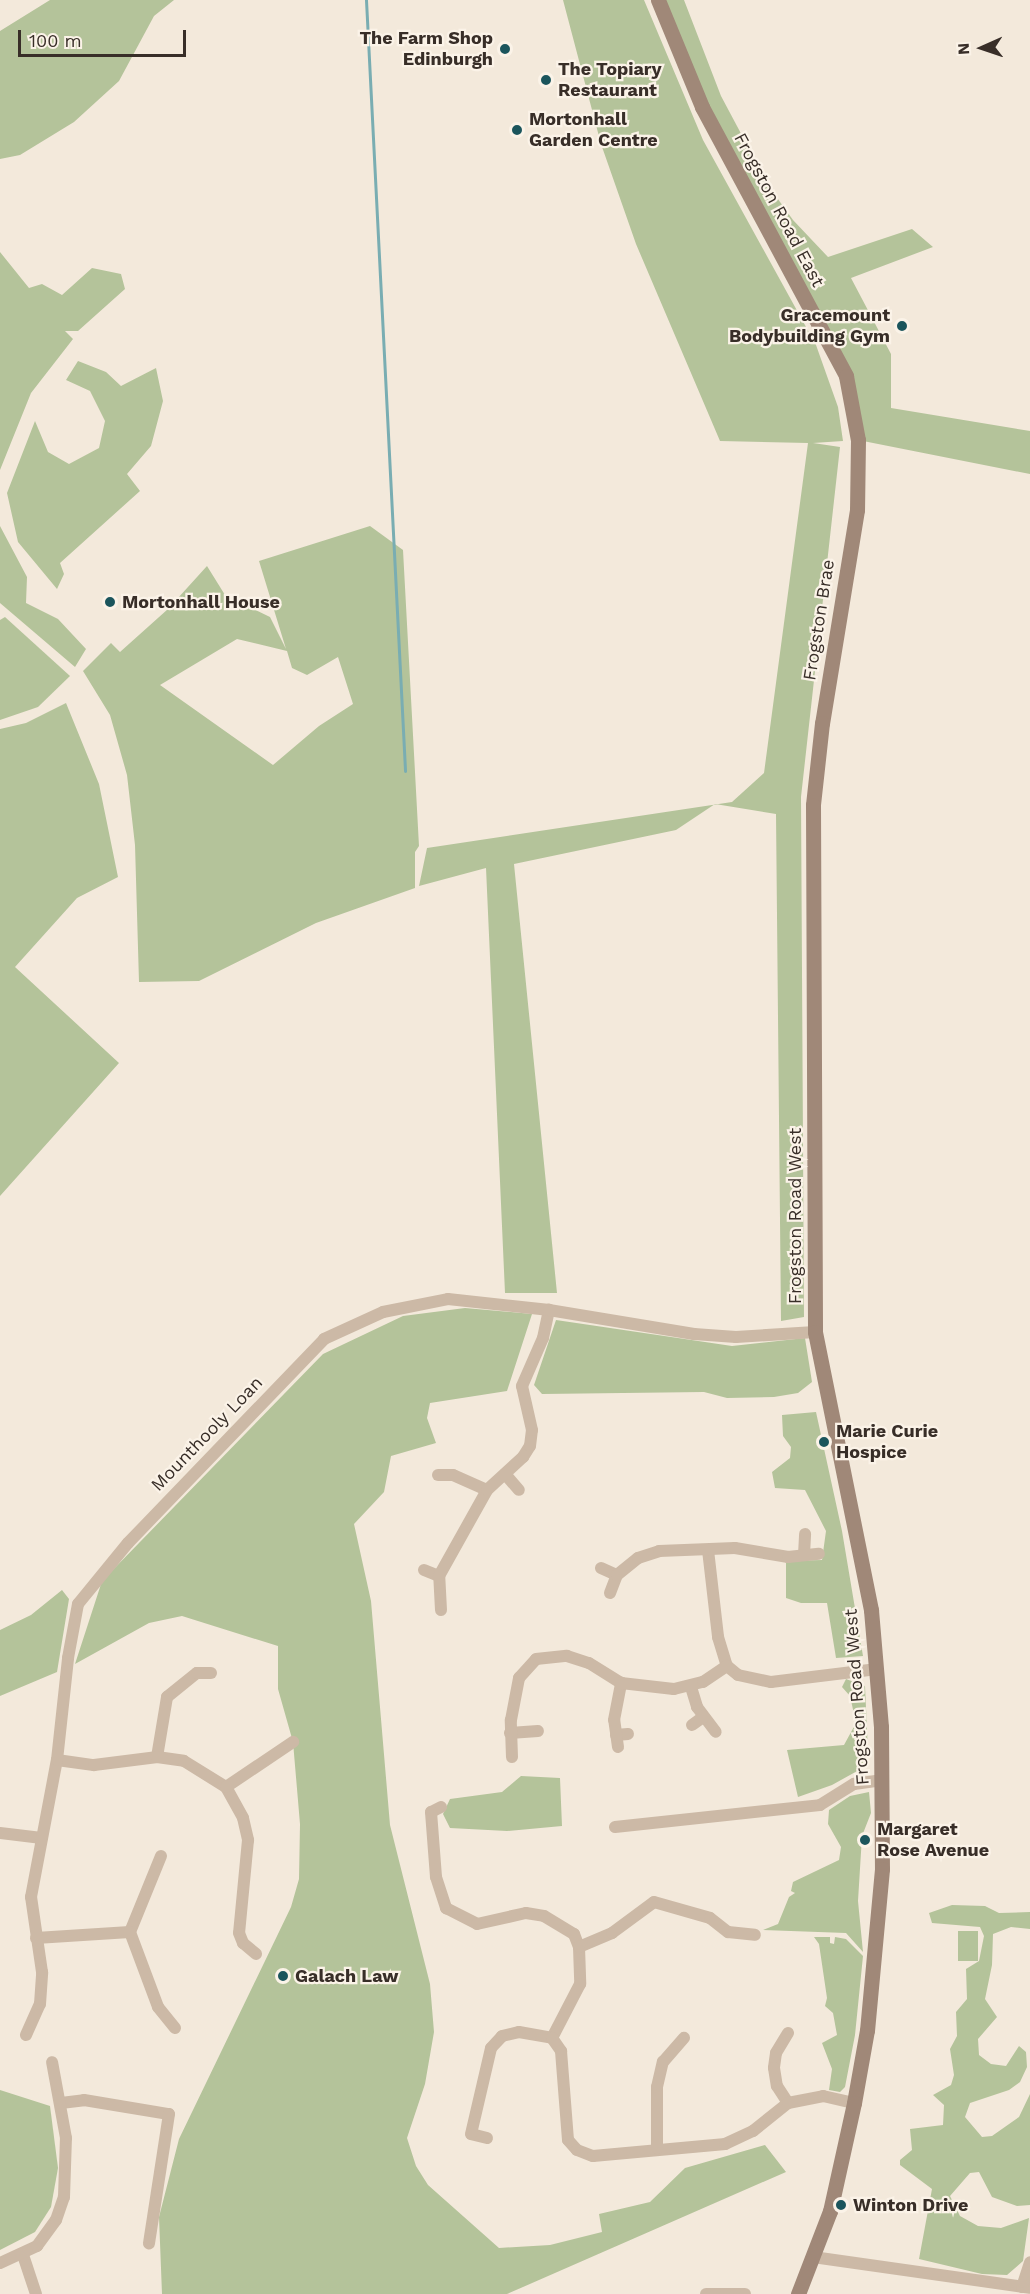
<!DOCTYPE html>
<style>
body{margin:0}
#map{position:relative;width:1030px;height:2294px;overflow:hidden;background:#f3e9db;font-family:"Work Sans",sans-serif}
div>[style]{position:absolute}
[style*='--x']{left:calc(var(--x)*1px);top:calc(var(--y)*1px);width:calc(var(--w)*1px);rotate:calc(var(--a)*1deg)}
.green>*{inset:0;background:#b4c39a;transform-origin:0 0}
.stream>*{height:3px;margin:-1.5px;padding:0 1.5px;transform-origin:1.5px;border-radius:1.5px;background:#79adb2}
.street>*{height:12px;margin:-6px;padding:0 6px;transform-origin:6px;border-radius:6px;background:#ccb9a6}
.secondary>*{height:15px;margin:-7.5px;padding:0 7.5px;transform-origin:7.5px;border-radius:7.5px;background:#a08878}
.dots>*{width:16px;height:16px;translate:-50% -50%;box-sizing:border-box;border:3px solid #fbf3e8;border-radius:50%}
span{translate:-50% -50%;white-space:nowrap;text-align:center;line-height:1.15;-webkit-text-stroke:4.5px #fbf3e8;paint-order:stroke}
.poi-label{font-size:18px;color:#382e28;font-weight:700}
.right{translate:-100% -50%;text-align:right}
.left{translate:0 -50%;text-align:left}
.street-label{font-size:18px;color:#382e28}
.north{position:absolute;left:952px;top:18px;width:60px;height:60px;-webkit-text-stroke:4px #fbf3e8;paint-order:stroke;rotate:267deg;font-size:16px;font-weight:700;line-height:24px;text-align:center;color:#382e28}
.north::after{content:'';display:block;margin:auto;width:21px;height:27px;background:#382e28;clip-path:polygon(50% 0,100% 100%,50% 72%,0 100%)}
.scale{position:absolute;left:18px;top:30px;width:168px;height:27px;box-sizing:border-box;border:3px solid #382e28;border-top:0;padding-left:8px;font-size:18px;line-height:21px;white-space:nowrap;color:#382e28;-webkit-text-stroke:4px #fbf3e8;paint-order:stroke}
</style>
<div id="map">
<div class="green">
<div style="clip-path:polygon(50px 0,174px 0,154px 16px,119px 81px,74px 122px,20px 155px,0 159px,0 31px)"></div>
<div style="clip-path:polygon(563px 0,644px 0,703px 140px,816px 345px,838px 407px,843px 441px,813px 443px,840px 447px,801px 797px,804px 1317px,781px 1321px,776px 814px,715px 804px,676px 830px,514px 864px,557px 1293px,505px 1293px,486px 868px,419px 886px,427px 848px,732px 802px,764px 773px,808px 443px,720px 441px,636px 244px,601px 144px)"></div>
<div style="clip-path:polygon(658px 0,684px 0,721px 96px,770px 188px,793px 220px,828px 257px,912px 229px,933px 247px,851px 278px,891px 354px,891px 408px,1030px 431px,1030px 474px,858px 440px,853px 395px,739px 179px)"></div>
<div style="clip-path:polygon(0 252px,29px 288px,42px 284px,62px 295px,92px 268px,121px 274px,125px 289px,78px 331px,65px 331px,73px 339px,31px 393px,0 470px)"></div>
<div style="clip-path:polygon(78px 361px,106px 372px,121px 386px,156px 368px,163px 401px,151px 446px,127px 474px,140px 491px,60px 563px,64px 574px,57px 589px,18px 542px,7px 493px,35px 421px,48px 452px,69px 464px,99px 448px,105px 421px,90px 391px,66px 380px)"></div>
<div style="clip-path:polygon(0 526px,27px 577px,26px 603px,58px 619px,86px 649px,75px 667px,0 603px)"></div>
<div style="clip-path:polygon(evenodd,370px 526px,403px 550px,419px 846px,415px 852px,415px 888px,316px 923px,199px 981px,139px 982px,135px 845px,127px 775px,110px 715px,83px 671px,111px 643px,120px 652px,168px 609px,207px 566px,225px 595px,270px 617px,286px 649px,259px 561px,370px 526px,237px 639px,287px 651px,292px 668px,307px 675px,338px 657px,353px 704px,319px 726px,273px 765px,160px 685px,237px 639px)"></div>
<div style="clip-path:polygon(5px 617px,70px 676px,38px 707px,0 720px,0 620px)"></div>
<div style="clip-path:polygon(66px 703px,99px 784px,118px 877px,77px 898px,15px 967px,119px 1063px,0 1196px,0 729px,26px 723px)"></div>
<div style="clip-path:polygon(465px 1308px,532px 1314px,507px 1391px,430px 1403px,427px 1418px,436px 1443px,391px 1456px,384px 1492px,354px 1524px,371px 1601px,390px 1825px,430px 1984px,434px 2032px,425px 2084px,407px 2138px,416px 2166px,428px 2185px,499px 2248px,550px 2245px,602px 2232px,599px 2214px,650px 2202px,685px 2168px,765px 2145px,786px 2172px,507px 2294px,162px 2294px,159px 2217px,179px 2139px,291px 1907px,299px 1879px,300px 1824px,293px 1742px,278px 1689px,278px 1646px,182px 1616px,149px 1623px,75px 1664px,102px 1581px,323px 1354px,403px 1316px)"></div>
<div style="clip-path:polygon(556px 1320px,732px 1346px,805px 1338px,812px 1382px,798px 1393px,774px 1397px,727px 1398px,704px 1392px,542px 1394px,534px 1385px)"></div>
<div style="clip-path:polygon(816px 1412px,842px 1531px,863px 1656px,836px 1658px,827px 1603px,801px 1603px,786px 1598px,786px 1561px,822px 1560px,826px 1531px,805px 1490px,775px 1488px,772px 1472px,790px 1458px,791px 1447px,783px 1436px,782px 1415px)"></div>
<div style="clip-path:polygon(62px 1590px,69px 1599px,57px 1672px,0 1696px,0 1630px,31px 1615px)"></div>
<div style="clip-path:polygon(846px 1679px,865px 1686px,868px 1752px,859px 1770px,832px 1785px,798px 1797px,787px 1750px,844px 1745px,856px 1723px,850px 1696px,842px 1687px)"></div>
<div style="clip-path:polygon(521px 1776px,560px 1778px,562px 1826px,507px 1831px,450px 1828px,443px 1814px,450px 1799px,502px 1792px)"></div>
<div style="clip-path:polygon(869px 1792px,871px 1813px,862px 1836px,858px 1901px,863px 1952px,846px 1933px,763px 1930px,778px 1924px,789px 1897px,795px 1893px,791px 1891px,793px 1882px,839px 1860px,841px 1847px,828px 1824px,829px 1810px,850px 1796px)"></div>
<div style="clip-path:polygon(952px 1905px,985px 1906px,999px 1913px,1030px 1912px,1030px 1929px,1011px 1927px,993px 1934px,992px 1965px,985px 1999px,997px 2017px,978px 2039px,979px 2055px,991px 2064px,1006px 2066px,1019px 2046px,1026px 2052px,1027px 2067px,1020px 2082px,1009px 2090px,970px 2103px,965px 2117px,982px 2137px,992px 2136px,1019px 2117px,1030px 2094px,1030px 2205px,1017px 2206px,992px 2197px,979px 2172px,970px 2173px,950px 2196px,960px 2216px,978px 2226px,1001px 2228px,1029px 2218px,1023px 2261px,1007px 2275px,982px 2274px,919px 2259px,932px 2189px,900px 2165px,900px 2160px,912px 2150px,910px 2129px,943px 2125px,944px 2105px,933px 2095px,951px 2085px,954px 2075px,950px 2049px,957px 2036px,956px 2012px,967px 1999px,966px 1969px,979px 1961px,984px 1936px,980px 1927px,932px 1923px,929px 1913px)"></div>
<div style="left:958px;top:1931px;width:20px;height:30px"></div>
<div style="clip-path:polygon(814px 1937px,830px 1937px,830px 1943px,834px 1944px,835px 1937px,846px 1939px,863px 1956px,855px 2035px,845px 2087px,840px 2092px,829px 2090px,832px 2069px,822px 2043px,837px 2035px,833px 2013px,825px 2006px,827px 1998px,819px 1944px)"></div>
<div style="clip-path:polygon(0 2090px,50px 2106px,58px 2168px,51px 2207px,35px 2232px,0 2250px)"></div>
</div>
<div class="stream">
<div style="--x:366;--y:0;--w:772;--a:87.1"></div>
</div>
<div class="street">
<div style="--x:505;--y:1474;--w:21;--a:49"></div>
<div style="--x:438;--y:1475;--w:15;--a:0"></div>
<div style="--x:453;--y:1475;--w:37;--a:24"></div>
<div style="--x:708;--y:1550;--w:88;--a:83.4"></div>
<div style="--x:718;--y:1637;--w:30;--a:73"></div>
<div style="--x:727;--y:1666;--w:14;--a:39"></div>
<div style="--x:738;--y:1675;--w:34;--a:12"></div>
<div style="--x:771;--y:1682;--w:107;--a:-7"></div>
<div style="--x:804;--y:1555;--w:21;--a:-87"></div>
<div style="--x:601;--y:1568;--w:17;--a:24"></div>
<div style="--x:424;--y:1570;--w:16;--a:22"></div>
<div style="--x:610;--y:1593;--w:19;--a:-69"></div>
<div style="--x:617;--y:1575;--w:27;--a:-39"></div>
<div style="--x:638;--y:1558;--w:22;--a:-18"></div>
<div style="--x:659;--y:1551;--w:76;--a:-2.3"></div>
<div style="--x:735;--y:1548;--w:54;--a:9.6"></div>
<div style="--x:788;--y:1557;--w:31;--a:-6"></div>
<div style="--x:441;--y:1610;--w:34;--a:-93"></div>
<div style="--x:439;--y:1576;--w:98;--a:-60.8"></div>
<div style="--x:487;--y:1490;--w:49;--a:-42.5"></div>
<div style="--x:523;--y:1457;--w:13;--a:-58"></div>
<div style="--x:530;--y:1446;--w:16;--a:-83"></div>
<div style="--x:532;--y:1430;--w:45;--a:-102.8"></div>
<div style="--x:522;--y:1386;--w:52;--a:-66.4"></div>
<div style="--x:543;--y:1338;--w:29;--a:-78"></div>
<div style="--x:691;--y:1687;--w:21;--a:73"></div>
<div style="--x:697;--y:1707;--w:31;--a:53"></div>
<div style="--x:692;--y:1725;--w:14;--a:-36"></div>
<div style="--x:510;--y:1733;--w:28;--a:-4"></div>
<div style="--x:616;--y:1735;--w:12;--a:-5"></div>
<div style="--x:618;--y:1747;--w:27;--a:-98"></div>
<div style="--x:614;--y:1720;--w:38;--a:-79"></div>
<div style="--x:157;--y:1757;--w:61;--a:-80.5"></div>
<div style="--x:167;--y:1697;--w:38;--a:-39"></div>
<div style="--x:197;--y:1673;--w:14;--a:0"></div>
<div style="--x:512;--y:1757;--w:37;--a:-92"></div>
<div style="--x:511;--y:1720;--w:43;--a:-79.2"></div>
<div style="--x:519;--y:1678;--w:25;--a:-48"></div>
<div style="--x:536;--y:1659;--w:31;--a:-6"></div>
<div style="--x:567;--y:1656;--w:23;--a:18"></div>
<div style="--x:589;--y:1663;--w:38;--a:32"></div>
<div style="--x:621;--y:1683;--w:53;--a:6.5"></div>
<div style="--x:674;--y:1689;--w:30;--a:-14"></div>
<div style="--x:703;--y:1682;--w:29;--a:-34"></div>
<div style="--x:57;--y:1760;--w:37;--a:8"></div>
<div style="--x:94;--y:1765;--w:64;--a:-7.2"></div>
<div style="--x:157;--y:1757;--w:27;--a:8"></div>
<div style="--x:184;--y:1761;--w:49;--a:31.8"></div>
<div style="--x:226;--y:1787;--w:35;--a:61"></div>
<div style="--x:243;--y:1818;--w:23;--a:77"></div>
<div style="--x:248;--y:1840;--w:93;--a:95.5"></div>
<div style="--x:239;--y:1933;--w:11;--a:68"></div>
<div style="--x:243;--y:1943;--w:17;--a:40"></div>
<div style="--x:226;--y:1787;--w:81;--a:-33.9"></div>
<div style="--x:441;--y:1807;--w:11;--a:153"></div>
<div style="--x:431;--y:1812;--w:65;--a:85.6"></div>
<div style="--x:436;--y:1877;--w:33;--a:72"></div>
<div style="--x:446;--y:1908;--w:35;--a:27"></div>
<div style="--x:477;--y:1924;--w:50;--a:-12.7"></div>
<div style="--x:526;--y:1913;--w:18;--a:9"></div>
<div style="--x:544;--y:1916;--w:35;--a:31"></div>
<div style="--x:574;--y:1934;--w:14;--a:69"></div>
<div style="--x:579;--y:1947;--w:37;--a:88"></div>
<div style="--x:580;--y:1984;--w:61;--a:117.4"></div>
<div style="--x:615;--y:1827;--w:206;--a:-6.1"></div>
<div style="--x:820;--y:1805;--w:40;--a:-32"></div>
<div style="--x:854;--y:1784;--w:29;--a:-8"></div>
<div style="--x:0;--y:1833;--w:42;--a:6.8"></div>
<div style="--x:161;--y:1856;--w:82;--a:112.2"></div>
<div style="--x:130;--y:1932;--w:80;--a:69.5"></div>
<div style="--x:158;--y:2007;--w:27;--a:51"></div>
<div style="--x:36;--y:1938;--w:94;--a:-3.7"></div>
<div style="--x:579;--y:1947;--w:36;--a:-23"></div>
<div style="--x:612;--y:1933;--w:52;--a:-36.4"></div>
<div style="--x:654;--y:1902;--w:58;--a:15.9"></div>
<div style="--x:710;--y:1918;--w:23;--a:38"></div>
<div style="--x:728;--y:1932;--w:27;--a:6"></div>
<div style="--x:788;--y:2033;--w:23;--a:121"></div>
<div style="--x:776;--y:2053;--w:15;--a:98"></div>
<div style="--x:774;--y:2068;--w:18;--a:81"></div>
<div style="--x:777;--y:2086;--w:20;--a:57"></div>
<div style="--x:26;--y:2035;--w:34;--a:-66"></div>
<div style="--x:40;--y:2004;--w:32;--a:-86"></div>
<div style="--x:42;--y:1972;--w:76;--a:-98.3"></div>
<div style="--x:31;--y:1897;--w:139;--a:-79.3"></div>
<div style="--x:57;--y:1760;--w:103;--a:-83.8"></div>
<div style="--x:68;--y:1658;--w:55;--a:-79.5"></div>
<div style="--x:78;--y:1604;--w:79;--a:-50.7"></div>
<div style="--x:128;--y:1543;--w:283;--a:-46.1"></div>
<div style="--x:324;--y:1339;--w:65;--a:-24.6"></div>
<div style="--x:383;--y:1312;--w:66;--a:-11.3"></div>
<div style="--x:448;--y:1299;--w:102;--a:6.2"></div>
<div style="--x:549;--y:1310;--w:147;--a:9.4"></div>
<div style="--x:694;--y:1334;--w:42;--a:4.1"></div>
<div style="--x:736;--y:1337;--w:79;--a:-3.6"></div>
<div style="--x:61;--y:2103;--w:23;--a:-7"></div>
<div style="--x:84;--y:2100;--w:86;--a:9.4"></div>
<div style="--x:169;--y:2114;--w:131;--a:98.8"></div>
<div style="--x:487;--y:2138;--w:16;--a:-166"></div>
<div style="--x:471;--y:2134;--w:88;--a:-76.9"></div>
<div style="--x:491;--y:2048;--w:16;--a:-47"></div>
<div style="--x:502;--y:2036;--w:17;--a:-13"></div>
<div style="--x:519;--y:2032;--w:34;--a:10"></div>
<div style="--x:552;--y:2038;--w:16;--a:55"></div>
<div style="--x:561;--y:2051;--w:89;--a:85.5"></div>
<div style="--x:568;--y:2140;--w:13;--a:48"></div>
<div style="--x:577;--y:2150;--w:17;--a:21"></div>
<div style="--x:593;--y:2156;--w:133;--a:-5.2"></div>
<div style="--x:725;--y:2144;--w:31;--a:-25"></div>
<div style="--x:753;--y:2131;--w:45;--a:-38.7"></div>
<div style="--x:788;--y:2103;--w:36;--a:-11"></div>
<div style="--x:823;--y:2096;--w:32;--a:13"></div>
<div style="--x:657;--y:2148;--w:61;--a:-90"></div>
<div style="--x:657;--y:2087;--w:26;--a:-77"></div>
<div style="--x:663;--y:2062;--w:32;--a:-49"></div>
<div style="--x:23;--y:2255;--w:41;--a:71.6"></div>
<div style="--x:813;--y:2257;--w:219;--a:8.1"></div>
<div style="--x:0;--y:2263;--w:41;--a:-24.7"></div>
<div style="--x:37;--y:2246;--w:32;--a:-54"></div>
<div style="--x:56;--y:2220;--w:24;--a:-71"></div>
<div style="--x:64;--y:2197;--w:59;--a:-88.1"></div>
<div style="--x:66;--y:2138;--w:77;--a:-100.4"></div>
<div style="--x:1022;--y:2287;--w:26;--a:-72"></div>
<div style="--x:706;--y:2294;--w:39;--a:0"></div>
</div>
<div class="secondary">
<div style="--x:658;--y:0;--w:116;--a:67.6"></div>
<div style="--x:702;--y:107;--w:305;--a:61.8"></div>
<div style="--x:846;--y:376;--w:65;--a:79.4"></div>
<div style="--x:858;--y:440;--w:70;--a:90.8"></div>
<div style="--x:857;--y:510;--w:216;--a:99.3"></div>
<div style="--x:822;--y:723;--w:82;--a:96.3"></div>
<div style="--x:813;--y:805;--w:527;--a:89.78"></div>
<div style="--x:815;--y:1332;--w:284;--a:78.6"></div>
<div style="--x:871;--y:1610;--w:117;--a:85.1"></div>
<div style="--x:881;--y:1727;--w:142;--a:89.6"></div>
<div style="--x:882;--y:1869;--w:162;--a:95.3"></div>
<div style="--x:867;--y:2030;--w:74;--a:100.1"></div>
<div style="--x:854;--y:2103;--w:111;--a:102.5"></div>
<div style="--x:830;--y:2211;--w:89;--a:111.1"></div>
</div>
<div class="dots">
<div style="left:505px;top:49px;background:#1b555c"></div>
<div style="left:546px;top:80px;background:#1b555c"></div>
<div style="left:517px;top:130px;background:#1b555c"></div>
<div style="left:902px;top:326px;background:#1b555c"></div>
<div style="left:110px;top:602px;background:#1b555c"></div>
<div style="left:824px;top:1442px;background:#1b555c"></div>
<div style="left:865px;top:1840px;background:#1b555c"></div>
<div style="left:283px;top:1976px;background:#1b555c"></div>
<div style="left:841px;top:2205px;background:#1b555c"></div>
</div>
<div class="poi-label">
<span class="right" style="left:493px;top:49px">The Farm Shop<br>Edinburgh</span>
<span class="left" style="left:558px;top:80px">The Topiary<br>Restaurant</span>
<span class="left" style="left:529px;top:130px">Mortonhall<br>Garden Centre</span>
<span class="right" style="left:890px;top:326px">Gracemount<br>Bodybuilding Gym</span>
<span class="left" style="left:122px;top:602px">Mortonhall House</span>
<span class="left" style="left:836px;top:1442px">Marie Curie<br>Hospice</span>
<span class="left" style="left:877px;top:1840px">Margaret<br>Rose Avenue</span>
<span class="left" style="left:295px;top:1976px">Galach Law</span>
<span class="left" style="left:853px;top:2205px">Winton Drive</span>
</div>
<div class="street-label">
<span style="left:779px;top:210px;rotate:62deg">Frogston Road East</span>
<span style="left:819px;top:620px;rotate:-81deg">Frogston Brae</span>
<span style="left:795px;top:1216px;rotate:-90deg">Frogston Road West</span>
<span style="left:207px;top:1434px;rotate:-46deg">Mounthooly Loan</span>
<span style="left:857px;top:1697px;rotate:-94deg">Frogston Road West</span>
</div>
<div class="north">N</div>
<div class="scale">100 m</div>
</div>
